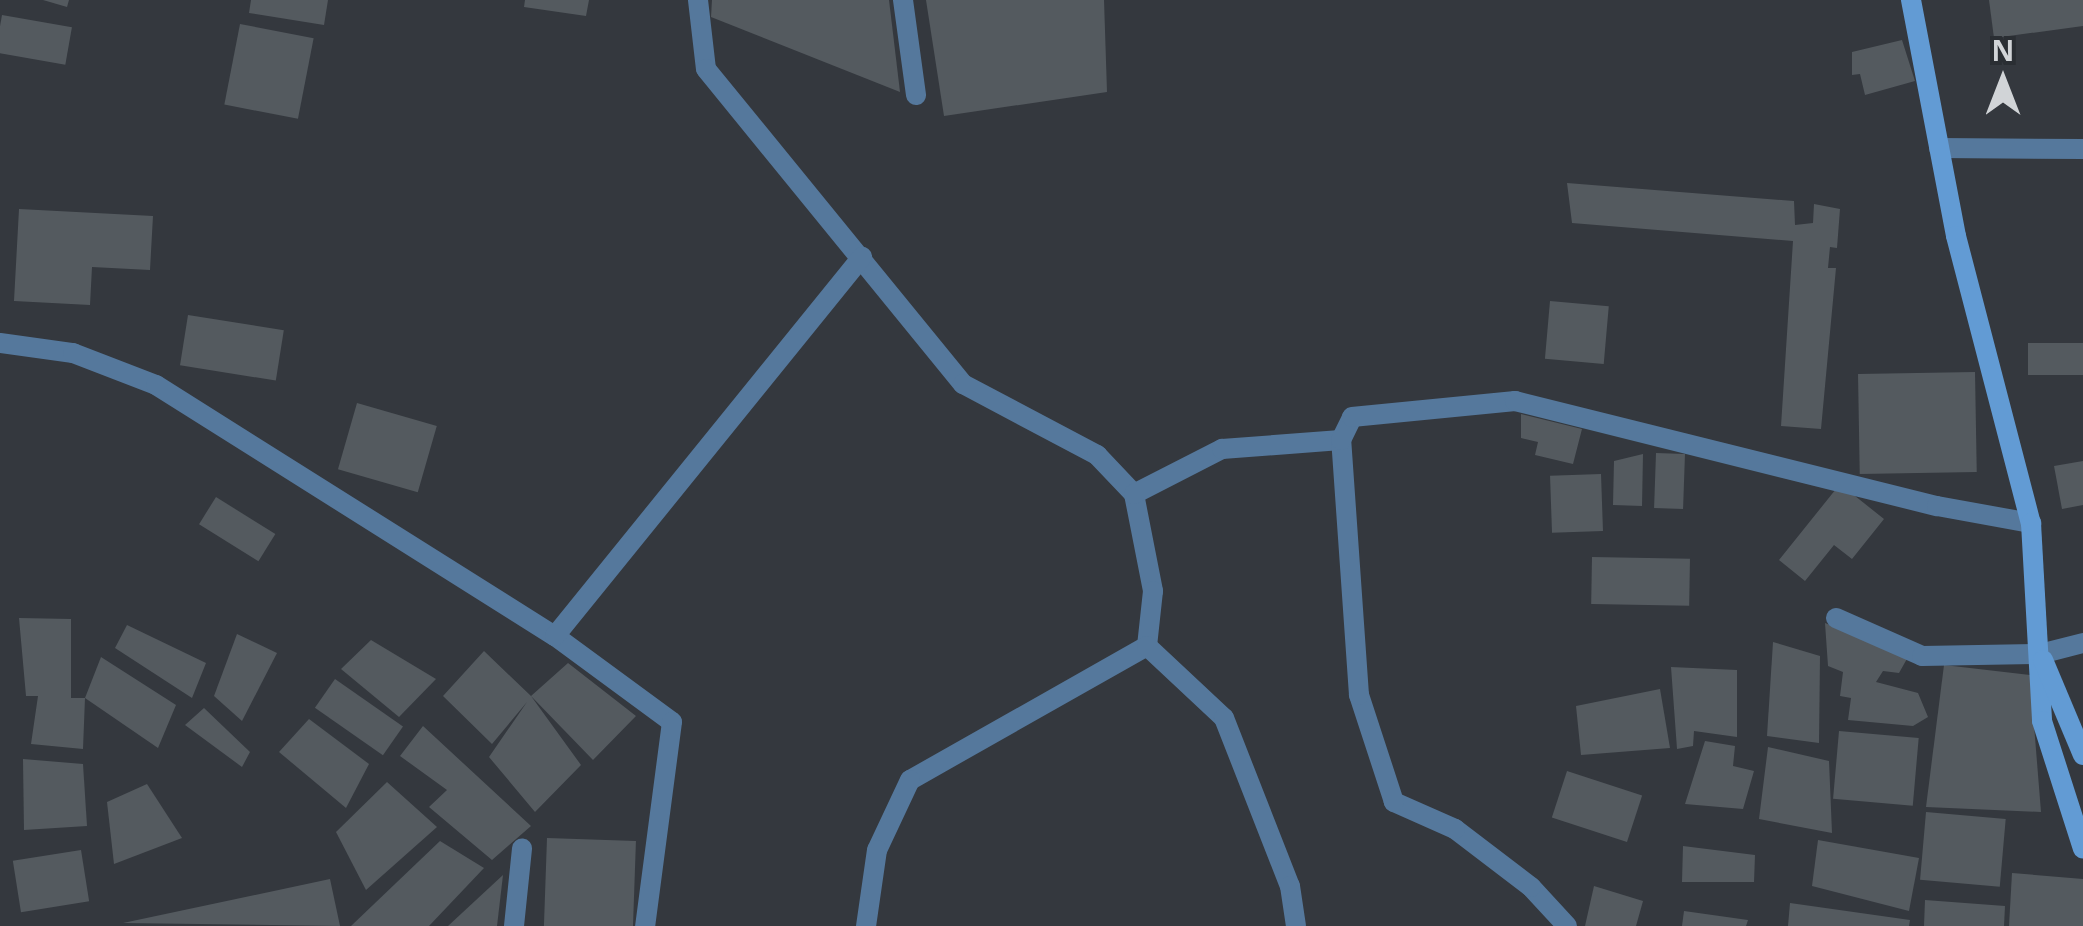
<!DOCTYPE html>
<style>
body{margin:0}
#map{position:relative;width:2083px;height:926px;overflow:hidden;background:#34383e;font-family:"Open Sans",sans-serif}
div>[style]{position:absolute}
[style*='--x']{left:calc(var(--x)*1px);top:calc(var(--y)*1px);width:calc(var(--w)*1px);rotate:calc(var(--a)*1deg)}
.building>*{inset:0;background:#545a5f;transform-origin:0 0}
.street>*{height:20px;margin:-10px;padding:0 10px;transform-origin:10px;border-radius:10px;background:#55789c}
.secondary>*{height:20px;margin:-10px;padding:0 10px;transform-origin:10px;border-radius:10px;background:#629bd4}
span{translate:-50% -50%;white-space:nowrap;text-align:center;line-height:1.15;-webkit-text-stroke:10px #2a2e33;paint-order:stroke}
.north{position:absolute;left:1953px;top:30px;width:100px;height:100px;-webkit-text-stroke:8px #2a2e33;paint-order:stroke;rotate:0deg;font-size:28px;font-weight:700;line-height:40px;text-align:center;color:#d1d4d7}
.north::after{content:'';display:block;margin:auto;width:35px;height:45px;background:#d1d4d7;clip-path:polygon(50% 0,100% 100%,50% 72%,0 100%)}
</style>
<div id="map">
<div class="building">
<div style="clip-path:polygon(43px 0,69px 0,67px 7px)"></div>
<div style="clip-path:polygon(251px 0,328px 0,324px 25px,249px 13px)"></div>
<div style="clip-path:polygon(525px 0,589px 0,586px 16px,524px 7px)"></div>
<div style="clip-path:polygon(712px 0,889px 0,900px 92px,711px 17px)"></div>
<div style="clip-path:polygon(926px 0,1104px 0,1107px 92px,944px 116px)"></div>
<div style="clip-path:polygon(1989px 0,2083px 0,2083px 26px,1994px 38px)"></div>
<div style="left:2px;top:15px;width:71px;height:38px;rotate:10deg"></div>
<div style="left:240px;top:24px;width:75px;height:82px;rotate:11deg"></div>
<div style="clip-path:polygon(1902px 40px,1915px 81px,1865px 95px,1860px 74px,1852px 75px,1852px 52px)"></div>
<div style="clip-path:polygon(1567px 183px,1794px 201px,1795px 225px,1813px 223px,1814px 204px,1840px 209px,1837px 248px,1830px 247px,1828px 268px,1836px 268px,1821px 429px,1781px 426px,1793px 241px,1572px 223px)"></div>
<div style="clip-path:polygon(19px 209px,153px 216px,150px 270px,92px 267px,90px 305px,14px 301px)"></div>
<div style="left:1550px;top:301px;width:59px;height:58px;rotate:5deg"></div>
<div style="left:188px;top:315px;width:97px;height:51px;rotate:9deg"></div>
<div style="left:2083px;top:343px;width:32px;height:55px;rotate:90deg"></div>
<div style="left:1975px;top:372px;width:100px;height:117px;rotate:89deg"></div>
<div style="left:357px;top:403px;width:83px;height:69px;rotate:16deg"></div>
<div style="clip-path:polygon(1521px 414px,1582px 429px,1573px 464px,1535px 455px,1538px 442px,1521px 438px)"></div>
<div style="left:1656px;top:453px;width:29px;height:55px;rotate:2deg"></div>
<div style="clip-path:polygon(1643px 454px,1642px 506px,1613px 505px,1614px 461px)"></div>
<div style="clip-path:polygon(2083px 461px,2083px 505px,2062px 509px,2054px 466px)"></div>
<div style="left:1601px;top:474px;width:57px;height:51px;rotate:88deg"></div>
<div style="clip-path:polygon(1840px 484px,1884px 519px,1852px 559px,1834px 545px,1805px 581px,1779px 560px)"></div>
<div style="left:216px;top:497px;width:70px;height:32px;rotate:32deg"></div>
<div style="left:1592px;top:557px;width:98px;height:47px;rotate:1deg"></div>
<div style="clip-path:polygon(19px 618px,71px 619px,71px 698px,85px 698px,83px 749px,31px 744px,38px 696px,26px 696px)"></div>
<div style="clip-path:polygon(1825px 623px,1908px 657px,1899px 673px,1883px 671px,1876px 682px,1918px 693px,1928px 717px,1913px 726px,1848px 720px,1851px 698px,1840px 696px,1843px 672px,1828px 666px)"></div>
<div style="clip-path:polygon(127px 625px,206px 663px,192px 698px,115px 648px)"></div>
<div style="clip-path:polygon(237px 634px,277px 653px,242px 721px,214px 696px)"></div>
<div style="clip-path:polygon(371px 640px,436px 679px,399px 717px,341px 669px)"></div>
<div style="clip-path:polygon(1773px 642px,1820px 656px,1819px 743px,1767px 736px)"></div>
<div style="clip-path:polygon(484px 651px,531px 696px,568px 663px,636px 716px,593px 760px,531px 696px,581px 765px,535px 812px,489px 757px,527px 702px,492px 744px,443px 696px)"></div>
<div style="clip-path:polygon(101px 657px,176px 705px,158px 748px,85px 698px)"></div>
<div style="clip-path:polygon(1944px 665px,2030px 675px,2041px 812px,1926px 807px)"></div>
<div style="clip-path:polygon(1671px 667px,1737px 670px,1737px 737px,1694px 731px,1693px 746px,1677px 749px)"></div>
<div style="left:335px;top:679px;width:83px;height:35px;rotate:35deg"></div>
<div style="clip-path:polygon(1660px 689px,1670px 748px,1581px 755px,1576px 706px)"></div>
<div style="clip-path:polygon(204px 708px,250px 752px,242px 767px,185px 725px)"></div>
<div style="clip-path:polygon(309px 719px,369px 764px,346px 808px,279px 752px)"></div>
<div style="clip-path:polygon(423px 726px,531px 826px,492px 860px,429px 807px,447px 790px,400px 756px)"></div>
<div style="left:1839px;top:731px;width:80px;height:68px;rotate:5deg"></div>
<div style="clip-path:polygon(1705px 741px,1735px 746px,1733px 766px,1754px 771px,1743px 809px,1685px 804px)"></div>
<div style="clip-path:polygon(1768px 747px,1829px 761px,1832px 833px,1759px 819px)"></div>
<div style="clip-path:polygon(23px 759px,83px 764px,87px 826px,24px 830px)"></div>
<div style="left:1567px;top:771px;width:79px;height:49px;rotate:18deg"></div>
<div style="clip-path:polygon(387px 782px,437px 827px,366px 890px,336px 832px)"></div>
<div style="clip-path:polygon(147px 784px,182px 838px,114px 864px,107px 802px)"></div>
<div style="left:1926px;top:812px;width:80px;height:68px;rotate:5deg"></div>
<div style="left:547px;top:838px;width:89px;height:88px;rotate:2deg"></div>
<div style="clip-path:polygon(1818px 840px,1919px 858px,1909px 911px,1812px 886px)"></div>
<div style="clip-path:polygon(440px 841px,484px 868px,429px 926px,351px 926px)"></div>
<div style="clip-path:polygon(1683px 846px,1755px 855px,1754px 882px,1682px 882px)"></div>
<div style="left:81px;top:850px;width:52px;height:69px;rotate:81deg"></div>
<div style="clip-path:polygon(2012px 873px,2083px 879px,2083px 926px,2009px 926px)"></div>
<div style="clip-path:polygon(503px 875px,497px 926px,448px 926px)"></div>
<div style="clip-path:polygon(330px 879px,340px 926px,123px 923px)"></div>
<div style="clip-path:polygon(1594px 886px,1643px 901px,1636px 926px,1585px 926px)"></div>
<div style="clip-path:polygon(1925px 900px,2005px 906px,2004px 926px,1924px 926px)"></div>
<div style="clip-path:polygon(1790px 903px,1910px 920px,1909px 926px,1788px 926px)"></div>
<div style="clip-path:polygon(1684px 911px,1748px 920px,1746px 926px,1682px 926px)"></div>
</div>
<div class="street">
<div style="--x:698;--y:0;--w:69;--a:83.4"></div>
<div style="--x:706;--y:69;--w:407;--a:50.8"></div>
<div style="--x:963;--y:384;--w:152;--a:27.9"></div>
<div style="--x:1097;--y:455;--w:54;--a:46.5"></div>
<div style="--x:1134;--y:494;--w:99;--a:78.9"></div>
<div style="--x:1153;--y:591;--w:55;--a:96.2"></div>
<div style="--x:1147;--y:646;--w:272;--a:150.5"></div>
<div style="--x:910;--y:780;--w:77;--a:115.2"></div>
<div style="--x:877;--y:850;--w:77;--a:98.2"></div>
<div style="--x:903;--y:0;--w:96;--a:82.2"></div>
<div style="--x:1939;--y:148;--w:144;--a:0.4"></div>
<div style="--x:0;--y:343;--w:74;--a:7.8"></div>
<div style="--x:73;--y:353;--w:89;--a:21.1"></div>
<div style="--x:156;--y:385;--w:471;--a:32.2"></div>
<div style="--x:555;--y:636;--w:145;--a:36.3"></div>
<div style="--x:672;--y:722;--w:206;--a:97.5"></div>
<div style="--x:1134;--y:494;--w:99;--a:-27.1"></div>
<div style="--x:1222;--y:449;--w:119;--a:-4.3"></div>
<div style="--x:1836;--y:618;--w:94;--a:23.8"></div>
<div style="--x:1922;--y:656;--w:118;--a:-1"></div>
<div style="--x:2040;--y:654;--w:44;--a:-14.3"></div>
<div style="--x:555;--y:636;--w:488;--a:-51"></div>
<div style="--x:1147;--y:646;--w:105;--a:43.1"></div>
<div style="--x:1224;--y:718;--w:180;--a:68.6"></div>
<div style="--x:1290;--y:886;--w:40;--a:81.5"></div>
<div style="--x:514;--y:926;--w:78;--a:-84.1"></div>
<div style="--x:1567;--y:926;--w:53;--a:-132.7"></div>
<div style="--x:1531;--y:887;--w:96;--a:-142.7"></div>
<div style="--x:1455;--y:829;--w:67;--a:-156.1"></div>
<div style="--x:1394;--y:802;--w:113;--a:-108.1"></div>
<div style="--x:1359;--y:695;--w:256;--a:-94"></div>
<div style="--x:1341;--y:440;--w:25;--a:-64"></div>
<div style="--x:1352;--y:417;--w:164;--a:-5.6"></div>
<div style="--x:1515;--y:401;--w:435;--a:14"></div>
<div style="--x:1937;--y:506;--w:96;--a:10.3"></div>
</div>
<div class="secondary">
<div style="--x:1911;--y:0;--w:240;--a:79.2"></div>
<div style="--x:1956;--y:236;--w:297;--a:75.4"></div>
<div style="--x:2031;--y:523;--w:198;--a:86.8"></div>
<div style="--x:2042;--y:721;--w:134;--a:72.2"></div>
<div style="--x:2043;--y:660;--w:103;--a:67.2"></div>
</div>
<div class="north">N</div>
</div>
